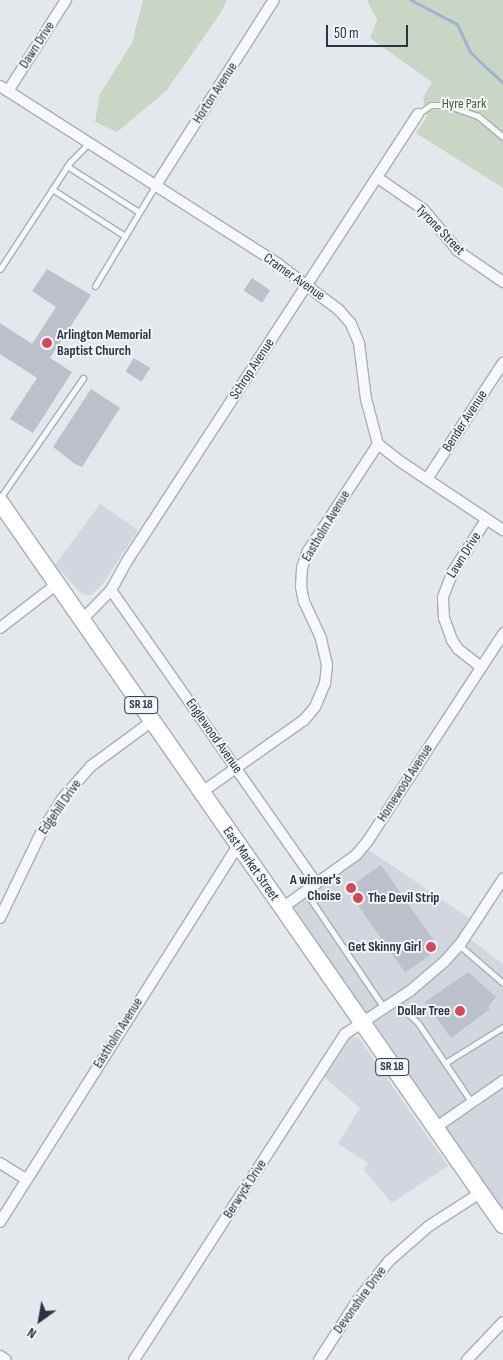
<!DOCTYPE html>
<style>
body{margin:0}
#map{position:relative;width:503px;height:1360px;overflow:hidden;background:#e4e7ec;font-family:"Sofia Sans Condensed",sans-serif}
div>[style]{position:absolute}
[style*='--x']{left:calc(var(--x)*1px);top:calc(var(--y)*1px);width:calc(var(--w)*1px);rotate:calc(var(--a)*1deg)}
.built>*{inset:0;background:#d2d6de}
.green>*{inset:0;background:#c9d6c5}
.stream>*{height:3px;margin:-1.5px;padding:0 1.5px;transform-origin:1.5px;border-radius:1.5px;background:#9fb4cc}
.building>*{inset:0;background:#bbc0ca;transform-origin:0 0}
.roads{filter:drop-shadow(1px 0 #a9aeb7) drop-shadow(-1px 0 #a9aeb7) drop-shadow(0 1px #a9aeb7) drop-shadow(0 -1px #a9aeb7)}
.lane>*{height:5px;margin:-2.5px;padding:0 2.5px;transform-origin:2.5px;border-radius:2.5px;background:#f7f8fa}
.street>*{height:10px;margin:-5px;padding:0 5px;transform-origin:5px;border-radius:5px;background:#f7f8fa}
.primary>*{height:16px;margin:-8px;padding:0 8px;transform-origin:8px;border-radius:8px;background:#fff}
.dots>*{width:14px;height:14px;translate:-50% -50%;box-sizing:border-box;border:2px solid #f4f6f9;border-radius:50%}
span{translate:-50% -50%;white-space:nowrap;text-align:center;line-height:1.15;-webkit-text-stroke:4px #f4f6f9;paint-order:stroke}
.shield-label span{padding:1px 4px;background:#f4f6f9;border:1px solid;border-radius:4px;-webkit-text-stroke-width:0}
.shield-label{font-size:12px;color:#2b3445;font-weight:700}
.street-label{font-size:14px;color:#2b3445}
.park-label{font-size:14px;color:#3f6138}
.poi-label{font-size:14px;color:#2b3445;font-weight:700}
.left{translate:0 -50%;text-align:left}
.right{translate:-100% -50%;text-align:right}
.north{position:absolute;left:15px;top:1295px;width:50px;height:50px;-webkit-text-stroke:4px #f4f6f9;paint-order:stroke;rotate:212deg;font-size:14px;font-weight:700;line-height:20px;text-align:center;color:#2b3445}
.north::after{content:'';display:block;margin:auto;width:18px;height:22px;background:#2b3445;clip-path:polygon(50% 0,100% 100%,50% 72%,0 100%)}
.scale{position:absolute;left:326px;top:25px;width:82px;height:22px;box-sizing:border-box;border:2px solid #2b3445;border-top:0;padding-left:6px;font-size:15px;line-height:18px;white-space:nowrap;color:#2b3445;-webkit-text-stroke:4px #f4f6f9;paint-order:stroke}
</style>
<div id="map">
<div class="built">
<div style="clip-path:polygon(100px 504px,138px 530px,103px 584px,91px 595px,82px 594px,55px 565px)"></div>
<div style="clip-path:polygon(363px 846px,475px 922px,466px 936px,503px 964px,503px 1225px,282px 908px)"></div>
<div style="clip-path:polygon(351px 1037px,359px 1038px,448px 1166px,392px 1203px,364px 1170px,368px 1163px,338px 1144px,360px 1108px,322px 1075px)"></div>
</div>
<div class="green">
<div style="clip-path:polygon(143px 0,227px 0,220px 14px,166px 91px,117px 132px,95px 122px,100px 94px,132px 43px)"></div>
<div style="clip-path:polygon(367px 0,503px 0,503px 188px,416px 133px,427px 116px,423px 98px,432px 82px,370px 38px,377px 20px)"></div>
</div>
<div class="stream">
<div style="--x:411;--y:0;--w:52;--a:27.6"></div>
<div style="--x:457;--y:24;--w:31;--a:65"></div>
<div style="--x:470;--y:52;--w:45;--a:43.2"></div>
</div>
<div class="building">
<div style="clip-path:polygon(47px 269px,91px 295px,50px 358px,72px 372px,33px 433px,10px 419px,37px 378px,0 354px,0 323px,32px 344px,56px 307px,32px 291px)"></div>
<div style="left:252px;top:278px;width:22px;height:15px;rotate:34deg"></div>
<div style="left:134px;top:358px;width:19px;height:16px;rotate:32deg"></div>
<div style="clip-path:polygon(91px 389px,120px 408px,82px 467px,75px 464px,53px 447px)"></div>
<div style="left:381px;top:865px;width:102px;height:42px;rotate:55deg"></div>
<div style="clip-path:polygon(468px 972px,496px 997px,488px 1007px,490px 1009px,451px 1038px,425px 1002px)"></div>
</div>
<div class="roads">
<div class="lane">
<div style="--x:418;--y:114;--w:16;--a:-35"></div>
<div style="--x:431;--y:105;--w:15;--a:0"></div>
<div style="--x:446;--y:105;--w:34;--a:19"></div>
<div style="--x:478;--y:116;--w:33;--a:40"></div>
<div style="--x:67;--y:166;--w:85;--a:32.6"></div>
<div style="--x:52;--y:189;--w:87;--a:32.8"></div>
<div style="--x:0;--y:269;--w:128;--a:-56.8"></div>
<div style="--x:70;--y:162;--w:27;--a:-45"></div>
<div style="--x:95;--y:286;--w:117;--a:-59"></div>
<div style="--x:0;--y:498;--w:146;--a:-55.3"></div>
<div style="--x:305;--y:891;--w:141;--a:56"></div>
<div style="--x:459;--y:945;--w:58;--a:40.8"></div>
<div style="--x:395;--y:1002;--w:31;--a:42"></div>
<div style="--x:418;--y:1023;--w:97;--a:56"></div>
<div style="--x:445;--y:1063;--w:68;--a:-31.8"></div>
</div>
<div class="street">
<div style="--x:0;--y:86;--w:330;--a:32.6"></div>
<div style="--x:278;--y:264;--w:76;--a:37"></div>
<div style="--x:339;--y:310;--w:18;--a:49"></div>
<div style="--x:351;--y:324;--w:21;--a:67"></div>
<div style="--x:359;--y:343;--w:56;--a:82.9"></div>
<div style="--x:366;--y:399;--w:47;--a:75.1"></div>
<div style="--x:378;--y:444;--w:29;--a:38"></div>
<div style="--x:401;--y:462;--w:123;--a:33.7"></div>
<div style="--x:8;--y:91;--w:108;--a:-57.5"></div>
<div style="--x:378;--y:178;--w:56;--a:34.8"></div>
<div style="--x:424;--y:210;--w:53;--a:50.3"></div>
<div style="--x:458;--y:251;--w:55;--a:34.6"></div>
<div style="--x:156;--y:185;--w:219;--a:-57.5"></div>
<div style="--x:427;--y:479;--w:139;--a:-56.8"></div>
<div style="--x:111;--y:590;--w:358;--a:55"></div>
<div style="--x:82;--y:620;--w:42;--a:-46"></div>
<div style="--x:111;--y:590;--w:37;--a:-61"></div>
<div style="--x:129;--y:558;--w:530;--a:-56.94"></div>
<div style="--x:0;--y:628;--w:72;--a:-37.7"></div>
<div style="--x:481;--y:667;--w:29;--a:-142"></div>
<div style="--x:458;--y:649;--w:11;--a:-124"></div>
<div style="--x:452;--y:640;--w:23;--a:-110"></div>
<div style="--x:444;--y:618;--w:21;--a:-93"></div>
<div style="--x:443;--y:597;--w:26;--a:-69"></div>
<div style="--x:452;--y:573;--w:63;--a:-57.3"></div>
<div style="--x:202;--y:792;--w:125;--a:-35.2"></div>
<div style="--x:304;--y:720;--w:17;--a:-50"></div>
<div style="--x:315;--y:707;--w:25;--a:-67"></div>
<div style="--x:325;--y:684;--w:19;--a:-84"></div>
<div style="--x:327;--y:665;--w:28;--a:-103"></div>
<div style="--x:321;--y:638;--w:40;--a:-115"></div>
<div style="--x:304;--y:602;--w:15;--a:-101"></div>
<div style="--x:301;--y:587;--w:19;--a:-87"></div>
<div style="--x:302;--y:568;--w:18;--a:-71"></div>
<div style="--x:308;--y:551;--w:128;--a:-56.8"></div>
<div style="--x:282;--y:908;--w:91;--a:-35.6"></div>
<div style="--x:356;--y:855;--w:17;--a:-50"></div>
<div style="--x:367;--y:842;--w:249;--a:-56.8"></div>
<div style="--x:0;--y:918;--w:92;--a:-64.3"></div>
<div style="--x:40;--y:835;--w:42;--a:-58.6"></div>
<div style="--x:62;--y:799;--w:44;--a:-48.7"></div>
<div style="--x:91;--y:766;--w:76;--a:-36.4"></div>
<div style="--x:435;--y:1128;--w:83;--a:-34.7"></div>
<div style="--x:0;--y:1163;--w:31;--a:32"></div>
<div style="--x:0;--y:1222;--w:446;--a:-57.7"></div>
<div style="--x:0;--y:1356;--w:7;--a:34"></div>
<div style="--x:134;--y:1360;--w:388;--a:-57.1"></div>
<div style="--x:345;--y:1034;--w:78;--a:-33.5"></div>
<div style="--x:410;--y:991;--w:45;--a:-40.5"></div>
<div style="--x:444;--y:962;--w:25;--a:-48"></div>
<div style="--x:461;--y:943;--w:77;--a:-56.7"></div>
<div style="--x:319;--y:1360;--w:70;--a:-57.2"></div>
<div style="--x:357;--y:1301;--w:51;--a:-51.3"></div>
<div style="--x:389;--y:1261;--w:53;--a:-41.2"></div>
<div style="--x:429;--y:1226;--w:61;--a:-32.9"></div>
<div style="--x:467;--y:1360;--w:52;--a:-46.5"></div>
</div>
<div class="primary">
<div style="--x:0;--y:502;--w:881;--a:55.17"></div>
</div>
</div>
<div class="dots">
<div style="left:47px;top:343px;background:#d1495b"></div>
<div style="left:351px;top:888px;background:#d1495b"></div>
<div style="left:358px;top:898px;background:#d1495b"></div>
<div style="left:431px;top:947px;background:#d1495b"></div>
<div style="left:460px;top:1011px;background:#d1495b"></div>
</div>
<div class="shield-label">
<span style="left:141px;top:705px">SR 18</span>
<span style="left:392px;top:1067px">SR 18</span>
</div>
<div class="street-label">
<span style="left:37px;top:45px;rotate:-57deg">Dawn Drive</span>
<span style="left:215px;top:93px;rotate:-57deg">Horton Avenue</span>
<span style="left:440px;top:230px;rotate:46deg">Tyrone Street</span>
<span style="left:294px;top:277px;rotate:35deg">Cramer Avenue</span>
<span style="left:252px;top:369px;rotate:-57deg">Schrop Avenue</span>
<span style="left:465px;top:421px;rotate:-57deg">Bender Avenue</span>
<span style="left:326px;top:526px;rotate:-59deg">Eastholm Avenue</span>
<span style="left:464px;top:555px;rotate:-58deg">Lawn Drive</span>
<span style="left:214px;top:736px;rotate:55deg">Englewood Avenue</span>
<span style="left:405px;top:783px;rotate:-57deg">Homewood Avenue</span>
<span style="left:60px;top:807px;rotate:-55deg">Edgehill Drive</span>
<span style="left:251px;top:864px;rotate:55deg">East Market Street</span>
<span style="left:118px;top:1033px;rotate:-58deg">Eastholm Avenue</span>
<span style="left:245px;top:1189px;rotate:-57deg">Berwyck Drive</span>
<span style="left:360px;top:1300px;rotate:-54deg">Devonshire Drive</span>
</div>
<div class="park-label">
<span style="left:464px;top:104px">Hyre Park</span>
</div>
<div class="poi-label">
<span class="left" style="left:57px;top:343px">Arlington Memorial<br>Baptist Church</span>
<span class="right" style="left:341px;top:888px">A winner's<br>Choise</span>
<span class="left" style="left:368px;top:898px">The Devil Strip</span>
<span class="right" style="left:421px;top:947px">Get Skinny Girl</span>
<span class="right" style="left:450px;top:1011px">Dollar Tree</span>
</div>
<div class="north">N</div>
<div class="scale">50 m</div>
</div>
